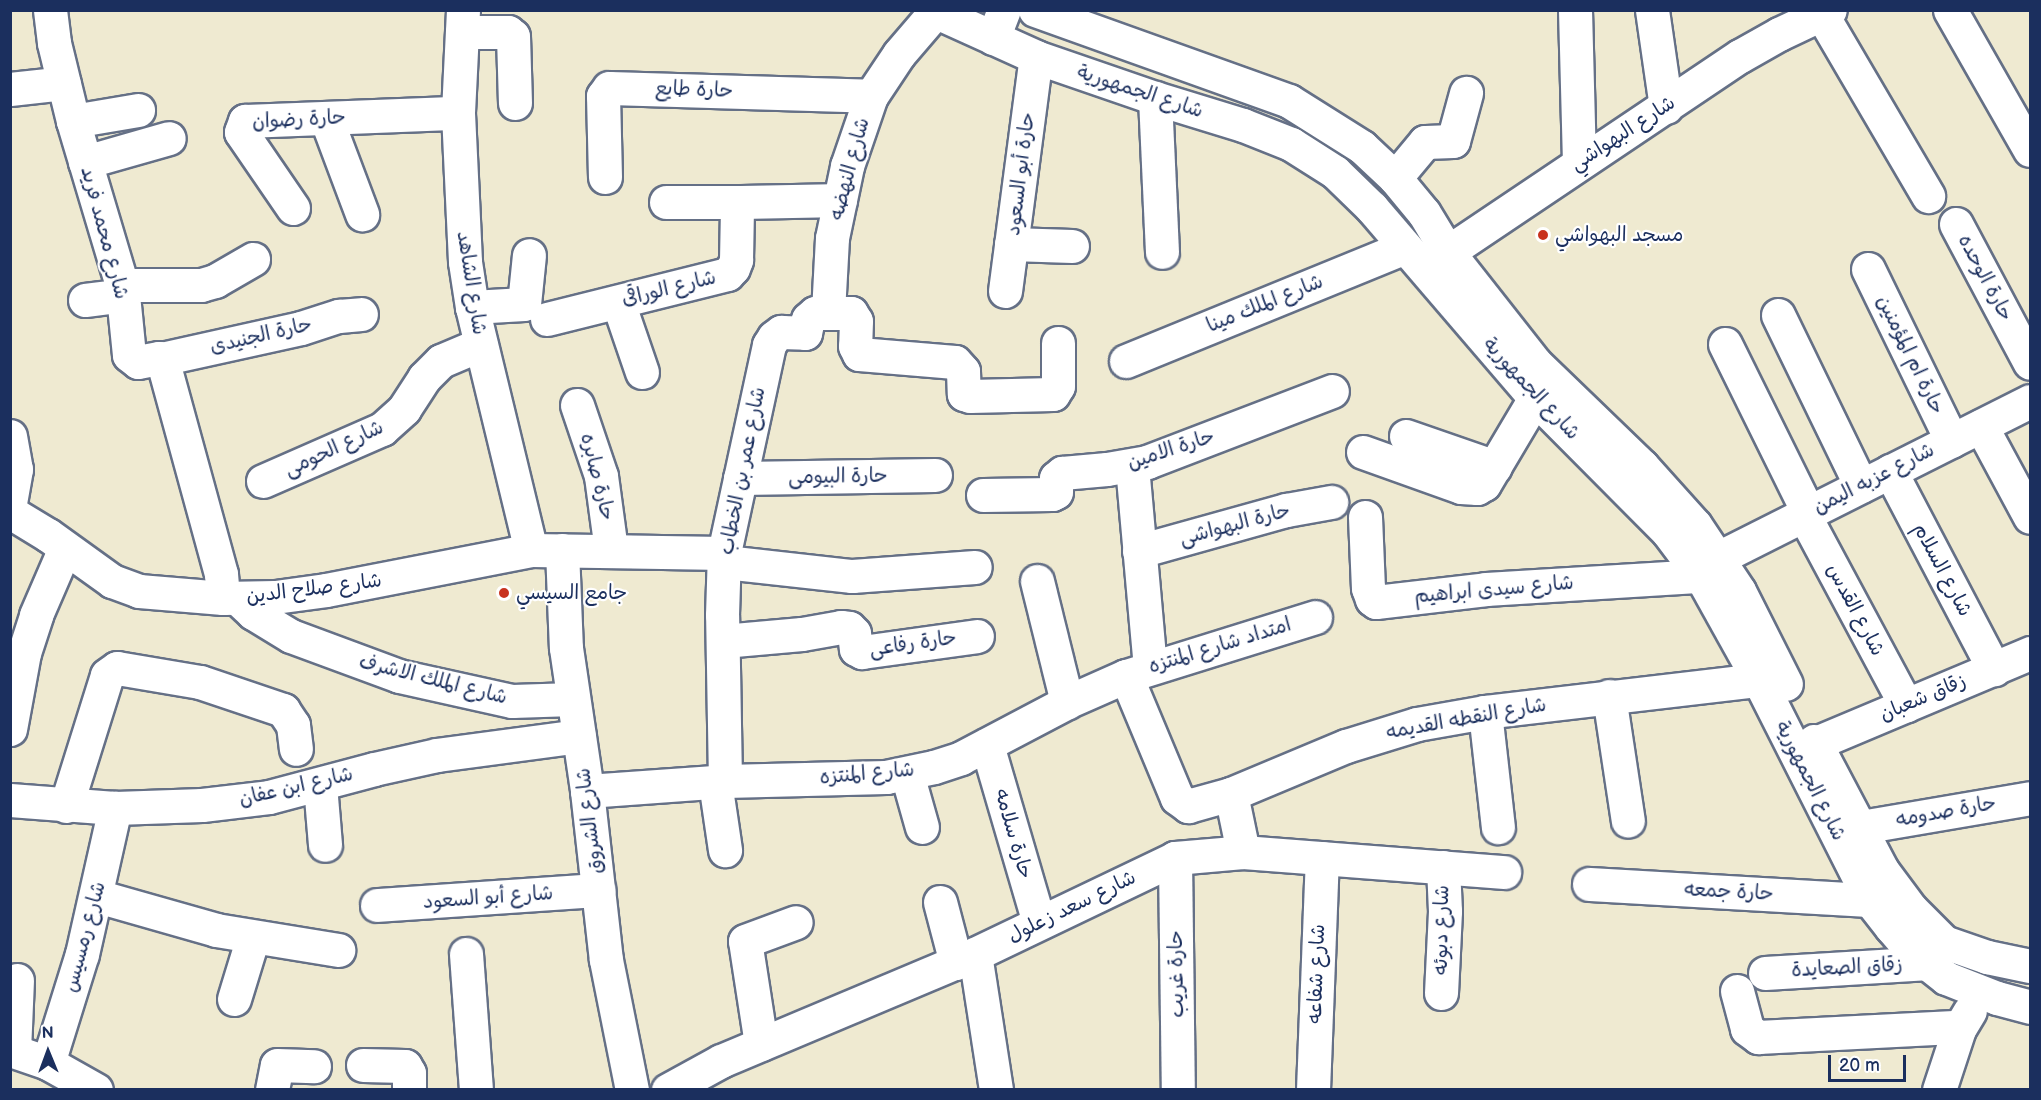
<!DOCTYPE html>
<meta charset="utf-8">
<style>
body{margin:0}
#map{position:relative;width:2041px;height:1100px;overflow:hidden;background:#efead1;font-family:"Balsamiq Sans","Playpen Sans Arabic",sans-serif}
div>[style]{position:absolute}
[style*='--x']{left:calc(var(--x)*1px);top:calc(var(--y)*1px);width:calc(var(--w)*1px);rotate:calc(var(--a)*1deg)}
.roads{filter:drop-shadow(2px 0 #657086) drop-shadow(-2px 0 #657086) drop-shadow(0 2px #657086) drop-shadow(0 -2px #657086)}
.minor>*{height:33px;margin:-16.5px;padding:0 16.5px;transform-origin:16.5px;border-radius:16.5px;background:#fff}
.dots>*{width:16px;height:16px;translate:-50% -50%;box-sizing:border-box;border:3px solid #fff;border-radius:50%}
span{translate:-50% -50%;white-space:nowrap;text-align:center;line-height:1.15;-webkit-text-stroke:4.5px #fff;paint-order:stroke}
.street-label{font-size:20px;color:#1b2f5e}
.poi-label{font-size:20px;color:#1b2f5e}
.left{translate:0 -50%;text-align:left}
.frame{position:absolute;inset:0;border:12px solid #1b2f5e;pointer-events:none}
.north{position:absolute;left:18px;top:1022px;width:60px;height:60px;-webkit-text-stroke:4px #fff;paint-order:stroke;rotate:359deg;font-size:16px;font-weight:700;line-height:24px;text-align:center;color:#1b2f5e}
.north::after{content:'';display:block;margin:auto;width:21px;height:27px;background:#1b2f5e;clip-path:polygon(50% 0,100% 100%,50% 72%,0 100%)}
.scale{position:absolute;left:1828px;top:1055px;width:78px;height:27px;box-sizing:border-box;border:3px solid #1b2f5e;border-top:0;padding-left:8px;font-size:18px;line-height:21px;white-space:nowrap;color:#1b2f5e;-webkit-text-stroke:4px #fff;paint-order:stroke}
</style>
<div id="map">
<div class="roads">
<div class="minor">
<div style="--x:50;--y:10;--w:33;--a:83"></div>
<div style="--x:54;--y:43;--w:80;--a:76.3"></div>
<div style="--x:73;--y:121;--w:171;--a:73.4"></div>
<div style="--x:122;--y:285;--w:70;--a:84.3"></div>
<div style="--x:129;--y:355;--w:11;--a:38"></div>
<div style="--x:138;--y:362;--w:21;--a:-11"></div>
<div style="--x:159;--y:358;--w:6;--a:45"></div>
<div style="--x:163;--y:362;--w:220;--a:74.7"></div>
<div style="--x:221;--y:574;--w:24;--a:85"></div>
<div style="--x:463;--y:10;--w:103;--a:92.8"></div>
<div style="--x:458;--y:113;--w:149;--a:87.3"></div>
<div style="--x:465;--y:262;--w:46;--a:81.2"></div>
<div style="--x:472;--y:307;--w:250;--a:76.4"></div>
<div style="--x:932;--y:10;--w:114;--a:24.3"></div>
<div style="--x:1036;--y:57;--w:126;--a:19"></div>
<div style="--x:1155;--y:98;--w:92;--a:17.1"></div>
<div style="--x:1243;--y:125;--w:52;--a:21.6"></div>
<div style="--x:1291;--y:144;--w:52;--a:32.5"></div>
<div style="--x:1335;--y:172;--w:52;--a:44.2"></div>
<div style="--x:1372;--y:208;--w:250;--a:49.4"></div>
<div style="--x:1535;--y:398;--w:189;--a:45.2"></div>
<div style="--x:1668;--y:532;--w:55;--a:53.1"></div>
<div style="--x:1701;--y:576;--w:119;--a:60.9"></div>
<div style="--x:1759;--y:680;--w:246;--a:63.2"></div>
<div style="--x:1870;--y:900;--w:34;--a:52"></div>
<div style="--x:1891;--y:927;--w:33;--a:49"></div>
<div style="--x:1913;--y:952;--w:42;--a:38.2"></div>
<div style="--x:1946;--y:978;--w:55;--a:21.4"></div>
<div style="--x:1997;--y:998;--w:34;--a:15"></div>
<div style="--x:1035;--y:10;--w:270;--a:19.7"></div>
<div style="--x:1289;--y:101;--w:86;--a:32.2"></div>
<div style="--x:1362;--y:147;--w:45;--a:43.2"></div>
<div style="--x:1395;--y:178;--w:45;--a:50.4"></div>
<div style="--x:1424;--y:213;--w:44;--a:58.8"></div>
<div style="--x:1447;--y:251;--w:142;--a:51.8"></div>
<div style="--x:1535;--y:363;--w:149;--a:43.9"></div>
<div style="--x:1642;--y:466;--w:79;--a:48.1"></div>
<div style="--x:1695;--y:525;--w:79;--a:56.3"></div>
<div style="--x:1739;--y:591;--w:104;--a:63.2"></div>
<div style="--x:1575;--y:10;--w:151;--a:88.5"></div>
<div style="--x:1652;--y:10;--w:98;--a:81.8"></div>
<div style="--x:1950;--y:10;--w:161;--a:60.3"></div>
<div style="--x:1822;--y:15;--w:210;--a:59.6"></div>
<div style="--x:462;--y:32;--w:46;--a:0"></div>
<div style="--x:508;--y:32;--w:6;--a:39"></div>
<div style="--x:513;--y:36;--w:67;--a:88.3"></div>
<div style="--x:993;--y:38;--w:30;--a:-69"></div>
<div style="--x:10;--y:89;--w:54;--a:-6.3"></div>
<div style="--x:1155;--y:98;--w:154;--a:87.4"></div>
<div style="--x:326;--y:118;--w:103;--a:69.4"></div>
<div style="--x:73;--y:121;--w:66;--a:-9.6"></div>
<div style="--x:85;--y:162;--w:87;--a:-15.9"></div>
<div style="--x:605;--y:177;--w:81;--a:-91.4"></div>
<div style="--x:603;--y:96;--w:10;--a:-53"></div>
<div style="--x:609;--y:88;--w:262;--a:1.7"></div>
<div style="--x:1395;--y:178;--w:47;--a:-50.2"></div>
<div style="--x:1425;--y:142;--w:28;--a:-2"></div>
<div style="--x:1453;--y:141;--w:50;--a:-74.8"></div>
<div style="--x:666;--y:202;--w:78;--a:0"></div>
<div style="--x:293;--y:208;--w:92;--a:-124.4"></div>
<div style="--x:241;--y:132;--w:12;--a:-70"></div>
<div style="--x:245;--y:121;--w:213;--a:-2.2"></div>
<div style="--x:1956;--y:224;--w:157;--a:62"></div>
<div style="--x:1011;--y:244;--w:61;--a:1.9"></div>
<div style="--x:1430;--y:264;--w:373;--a:-33.9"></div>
<div style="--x:1740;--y:56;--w:45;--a:-29.4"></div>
<div style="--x:1779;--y:34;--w:56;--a:-25.2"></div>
<div style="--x:1868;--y:269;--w:191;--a:64"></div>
<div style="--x:122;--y:285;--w:79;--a:0"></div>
<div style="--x:201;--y:285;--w:15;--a:-16"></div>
<div style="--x:215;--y:281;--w:44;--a:-30.1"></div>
<div style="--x:1005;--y:291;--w:236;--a:-82.5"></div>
<div style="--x:85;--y:300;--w:39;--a:-7"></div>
<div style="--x:618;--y:302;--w:74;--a:71.1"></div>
<div style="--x:472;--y:307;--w:52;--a:-3.3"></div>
<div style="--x:524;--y:304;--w:49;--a:-84.2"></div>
<div style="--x:828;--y:312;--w:74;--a:-86.9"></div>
<div style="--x:832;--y:238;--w:74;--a:-78.2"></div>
<div style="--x:847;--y:166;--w:74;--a:-71.1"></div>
<div style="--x:871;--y:96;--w:50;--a:-56.3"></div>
<div style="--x:899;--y:54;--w:55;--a:-49.4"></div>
<div style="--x:1778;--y:315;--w:190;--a:64.1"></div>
<div style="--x:547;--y:319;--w:186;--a:-14"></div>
<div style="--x:727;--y:274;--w:8;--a:-45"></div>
<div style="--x:733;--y:268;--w:9;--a:-69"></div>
<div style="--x:736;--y:260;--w:52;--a:-88.9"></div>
<div style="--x:737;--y:208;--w:9;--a:-41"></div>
<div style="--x:744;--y:202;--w:96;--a:-1.2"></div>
<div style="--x:1725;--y:344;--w:187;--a:63.7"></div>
<div style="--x:161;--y:359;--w:143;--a:-12.5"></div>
<div style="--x:301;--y:328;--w:40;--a:-18"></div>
<div style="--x:339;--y:316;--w:22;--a:-5"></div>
<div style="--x:1126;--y:361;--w:301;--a:-22.2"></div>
<div style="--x:577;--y:405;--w:75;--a:71.3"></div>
<div style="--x:601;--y:476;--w:75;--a:82.3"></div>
<div style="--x:1981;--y:426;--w:103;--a:61.7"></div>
<div style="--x:10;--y:436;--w:34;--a:80"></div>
<div style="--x:16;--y:469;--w:36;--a:100"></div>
<div style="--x:1406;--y:436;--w:94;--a:19.2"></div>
<div style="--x:1363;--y:452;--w:104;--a:19.7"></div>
<div style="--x:1461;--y:487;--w:16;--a:4"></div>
<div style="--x:1477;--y:488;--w:8;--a:-30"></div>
<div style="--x:1484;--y:484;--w:100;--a:-59.3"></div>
<div style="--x:1132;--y:466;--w:202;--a:84.9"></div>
<div style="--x:1890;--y:471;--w:224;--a:62.3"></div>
<div style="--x:740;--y:478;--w:195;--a:-0.9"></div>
<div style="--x:263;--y:481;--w:130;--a:-23.6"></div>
<div style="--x:382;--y:429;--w:30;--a:-42"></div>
<div style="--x:404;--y:409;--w:37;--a:-57"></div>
<div style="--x:424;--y:378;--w:24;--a:-45"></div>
<div style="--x:441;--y:361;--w:43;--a:-23"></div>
<div style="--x:983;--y:495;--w:69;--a:-0.8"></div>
<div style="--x:1052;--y:494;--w:4;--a:-27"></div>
<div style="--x:1056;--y:492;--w:14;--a:-90"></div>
<div style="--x:1056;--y:478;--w:8;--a:-40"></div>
<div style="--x:1062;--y:473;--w:45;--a:-5.1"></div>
<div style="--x:1107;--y:469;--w:41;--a:-9.9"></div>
<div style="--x:1147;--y:462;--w:198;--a:-21"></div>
<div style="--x:10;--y:512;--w:44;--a:31.2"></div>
<div style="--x:48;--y:535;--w:79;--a:35.7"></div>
<div style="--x:112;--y:581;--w:29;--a:20"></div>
<div style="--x:139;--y:591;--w:84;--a:4.8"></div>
<div style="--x:223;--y:598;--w:52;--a:-1.1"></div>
<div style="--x:275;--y:597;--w:51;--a:-7.8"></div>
<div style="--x:326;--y:590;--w:209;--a:-11"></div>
<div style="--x:531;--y:550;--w:193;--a:0.9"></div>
<div style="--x:1804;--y:515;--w:216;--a:61.8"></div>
<div style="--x:1365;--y:517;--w:71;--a:87.6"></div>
<div style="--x:1368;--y:588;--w:12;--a:70"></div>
<div style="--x:1372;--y:599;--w:5;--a:37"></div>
<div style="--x:1376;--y:602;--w:111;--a:-6.7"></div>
<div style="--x:1486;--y:589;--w:215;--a:-3.5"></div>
<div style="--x:562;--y:550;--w:98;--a:87.7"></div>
<div style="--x:566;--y:648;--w:145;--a:81.6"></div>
<div style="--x:587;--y:791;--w:170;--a:83.6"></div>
<div style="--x:606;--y:960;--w:133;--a:78.7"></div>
<div style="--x:1139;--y:551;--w:153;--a:-15.6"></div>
<div style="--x:1286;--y:510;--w:46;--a:-10.1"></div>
<div style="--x:1718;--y:558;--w:349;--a:-26.7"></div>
<div style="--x:725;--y:562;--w:128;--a:6.3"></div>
<div style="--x:852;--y:576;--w:123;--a:-4.2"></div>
<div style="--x:1037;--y:581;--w:125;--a:76.1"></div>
<div style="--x:237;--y:598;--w:22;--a:43"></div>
<div style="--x:253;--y:613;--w:44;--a:31.2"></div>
<div style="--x:291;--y:636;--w:115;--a:20.3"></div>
<div style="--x:399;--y:676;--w:116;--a:12.5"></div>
<div style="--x:512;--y:701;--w:61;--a:-1.9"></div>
<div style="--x:723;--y:641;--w:79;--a:-5.1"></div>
<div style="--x:802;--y:634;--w:40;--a:-10"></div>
<div style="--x:841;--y:627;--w:8;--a:7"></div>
<div style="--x:849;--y:628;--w:7;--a:45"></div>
<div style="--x:854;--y:633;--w:16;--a:83"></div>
<div style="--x:856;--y:649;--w:7;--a:27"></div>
<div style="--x:862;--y:652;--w:116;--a:-7.9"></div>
<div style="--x:1126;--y:676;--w:132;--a:67.3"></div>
<div style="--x:1177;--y:798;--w:14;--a:36"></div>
<div style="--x:1188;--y:806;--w:45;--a:-15.6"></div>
<div style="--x:1231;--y:794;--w:125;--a:-22.7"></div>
<div style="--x:1346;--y:746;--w:74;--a:-17.2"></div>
<div style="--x:1417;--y:724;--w:69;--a:-10"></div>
<div style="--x:1485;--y:712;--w:276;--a:-6.7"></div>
<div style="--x:1609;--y:696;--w:126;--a:81.4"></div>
<div style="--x:1485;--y:712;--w:116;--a:83.6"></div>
<div style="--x:10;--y:729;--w:77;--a:-79.6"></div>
<div style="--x:24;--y:653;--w:40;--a:-72"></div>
<div style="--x:36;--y:615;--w:73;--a:-66.6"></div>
<div style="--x:1814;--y:741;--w:146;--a:62.2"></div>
<div style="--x:1882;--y:870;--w:49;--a:53.4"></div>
<div style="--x:1911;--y:909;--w:47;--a:45"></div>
<div style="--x:1944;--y:942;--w:46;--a:19.2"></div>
<div style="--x:1987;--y:957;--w:44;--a:11.8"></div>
<div style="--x:1816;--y:743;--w:232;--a:-22.8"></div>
<div style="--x:987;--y:745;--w:185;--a:73.7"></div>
<div style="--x:907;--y:774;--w:55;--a:74.2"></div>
<div style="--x:725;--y:781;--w:166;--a:-91"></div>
<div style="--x:722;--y:615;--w:62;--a:-88.2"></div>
<div style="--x:724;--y:553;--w:213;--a:-77.8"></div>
<div style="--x:769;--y:345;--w:9;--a:-58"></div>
<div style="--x:774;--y:337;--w:9;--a:-36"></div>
<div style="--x:781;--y:332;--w:24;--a:2"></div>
<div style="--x:805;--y:333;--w:14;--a:-78"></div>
<div style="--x:808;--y:319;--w:9;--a:-41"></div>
<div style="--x:815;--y:313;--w:36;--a:0"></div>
<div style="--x:851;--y:313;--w:9;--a:58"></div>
<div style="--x:856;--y:321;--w:25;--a:92"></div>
<div style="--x:855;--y:346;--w:9;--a:63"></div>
<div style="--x:859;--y:354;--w:96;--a:4.8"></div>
<div style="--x:955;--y:362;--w:12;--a:48"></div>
<div style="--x:963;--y:371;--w:23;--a:88"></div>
<div style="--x:964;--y:394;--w:6;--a:18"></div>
<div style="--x:970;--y:396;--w:83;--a:-1.4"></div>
<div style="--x:1053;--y:394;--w:9;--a:-58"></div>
<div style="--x:1058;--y:386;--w:43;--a:-90"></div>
<div style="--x:715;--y:782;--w:69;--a:81.6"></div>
<div style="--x:320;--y:785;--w:60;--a:85.2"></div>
<div style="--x:587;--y:791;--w:138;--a:-4.1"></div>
<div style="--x:725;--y:781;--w:161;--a:-1.4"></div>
<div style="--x:886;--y:777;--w:49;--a:-11.8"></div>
<div style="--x:934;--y:767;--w:28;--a:-18"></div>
<div style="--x:961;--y:758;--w:120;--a:-27.8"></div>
<div style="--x:1067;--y:702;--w:64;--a:-23.8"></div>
<div style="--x:1126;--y:676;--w:198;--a:-17.3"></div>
<div style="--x:1231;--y:794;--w:59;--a:78.3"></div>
<div style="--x:10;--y:800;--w:105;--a:4.4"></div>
<div style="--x:115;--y:808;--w:87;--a:-2"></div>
<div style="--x:202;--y:805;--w:67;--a:-6.8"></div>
<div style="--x:269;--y:797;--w:109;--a:-14.9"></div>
<div style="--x:374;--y:769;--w:65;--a:-12.5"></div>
<div style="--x:437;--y:755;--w:143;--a:-7.6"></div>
<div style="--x:66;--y:806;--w:137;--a:-72.6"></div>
<div style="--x:107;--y:675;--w:12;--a:-35"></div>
<div style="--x:117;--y:668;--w:84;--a:9.6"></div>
<div style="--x:200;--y:682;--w:88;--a:18.6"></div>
<div style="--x:283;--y:710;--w:18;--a:56"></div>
<div style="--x:293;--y:725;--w:24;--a:83"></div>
<div style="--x:1861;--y:827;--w:171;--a:-9.7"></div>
<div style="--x:1175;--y:858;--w:232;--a:89.3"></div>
<div style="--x:1589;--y:884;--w:281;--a:3.3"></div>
<div style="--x:97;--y:896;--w:124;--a:15.9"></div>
<div style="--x:216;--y:930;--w:124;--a:9.3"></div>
<div style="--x:940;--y:902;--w:63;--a:75.3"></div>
<div style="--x:377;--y:905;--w:222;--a:-3.9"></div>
<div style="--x:466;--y:954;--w:136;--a:85.8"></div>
<div style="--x:975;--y:954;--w:138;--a:81.2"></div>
<div style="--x:1765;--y:973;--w:164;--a:-3.5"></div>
<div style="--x:1737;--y:991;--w:39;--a:75"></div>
<div style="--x:1747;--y:1029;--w:14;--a:36"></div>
<div style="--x:1758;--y:1037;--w:196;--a:-2.9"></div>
<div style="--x:1441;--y:993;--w:82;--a:-87.2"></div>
<div style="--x:1445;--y:911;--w:44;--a:-92.6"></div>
<div style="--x:234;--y:999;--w:65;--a:-73"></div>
<div style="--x:761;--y:1044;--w:104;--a:-98.8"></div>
<div style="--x:745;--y:941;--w:54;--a:-20.4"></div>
<div style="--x:10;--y:1050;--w:40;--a:18.9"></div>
<div style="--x:48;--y:1063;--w:55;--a:29.4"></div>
<div style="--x:14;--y:1051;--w:71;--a:-87.6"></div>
<div style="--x:48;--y:1063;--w:114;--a:-72.7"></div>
<div style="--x:82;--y:954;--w:150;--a:-77.3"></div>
<div style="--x:363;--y:1065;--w:42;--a:1.4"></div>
<div style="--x:405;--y:1066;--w:8;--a:60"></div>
<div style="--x:409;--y:1073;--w:17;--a:90"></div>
<div style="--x:272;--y:1090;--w:25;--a:-79"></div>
<div style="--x:277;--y:1065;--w:37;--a:2"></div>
<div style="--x:668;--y:1090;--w:60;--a:-28.7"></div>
<div style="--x:721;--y:1061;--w:276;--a:-22.8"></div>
<div style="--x:975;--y:954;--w:222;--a:-25.6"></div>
<div style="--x:1175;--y:858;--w:68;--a:-5"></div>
<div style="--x:1243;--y:852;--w:262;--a:4.4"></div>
<div style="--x:1313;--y:1090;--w:232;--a:-87.8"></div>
<div style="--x:1939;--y:1090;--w:64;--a:-71.8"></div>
<div style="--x:1959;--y:1029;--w:21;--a:-59"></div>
</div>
</div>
<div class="dots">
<div style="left:1543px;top:235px;background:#c8321e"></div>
<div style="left:504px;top:593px;background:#c8321e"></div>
</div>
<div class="street-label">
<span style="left:694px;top:90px;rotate:2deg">حارة طايع</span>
<span style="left:1140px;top:92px;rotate:18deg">شارع الجمهورية</span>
<span style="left:299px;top:120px;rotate:-3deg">حارة رضوان</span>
<span style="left:1623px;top:134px;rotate:-33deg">شارع البهواشي</span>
<span style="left:850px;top:169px;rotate:-75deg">شارع النهضه</span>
<span style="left:1021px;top:174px;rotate:-83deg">حارة أبو السعود</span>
<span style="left:104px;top:233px;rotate:75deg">شارع محمد فريد</span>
<span style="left:1985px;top:278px;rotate:62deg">حارة الوحده</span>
<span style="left:471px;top:283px;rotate:81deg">شارع الشاهد</span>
<span style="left:669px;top:289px;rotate:-14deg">شارع الوراقى</span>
<span style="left:1265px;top:304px;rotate:-22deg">شارع الملك مينا</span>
<span style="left:261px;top:336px;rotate:-13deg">حارة الجنيدى</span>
<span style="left:1910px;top:355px;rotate:64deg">حارة ام المؤمنين</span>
<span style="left:1531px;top:389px;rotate:47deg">شارع الجمهورية</span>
<span style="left:334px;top:449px;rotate:-25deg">شارع الحومى</span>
<span style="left:1171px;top:450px;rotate:-18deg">حارة الامين</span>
<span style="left:743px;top:471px;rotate:-79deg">شارع عمر بن الخطاب</span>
<span style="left:597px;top:477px;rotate:76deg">حارة صابره</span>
<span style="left:838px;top:477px;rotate:-1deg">حارة البيومى</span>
<span style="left:1874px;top:479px;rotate:-27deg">شارع عزبه اليمن</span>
<span style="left:1235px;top:525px;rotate:-15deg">حارة البهواشى</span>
<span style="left:1942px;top:570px;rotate:62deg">شارع السلام</span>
<span style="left:314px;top:589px;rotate:-7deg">شارع صلاح الدين</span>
<span style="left:1494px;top:590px;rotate:-5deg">شارع سيدى ابراهيم</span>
<span style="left:1855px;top:610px;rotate:62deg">شارع القدس</span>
<span style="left:913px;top:644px;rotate:-8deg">حارة رفاعى</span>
<span style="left:1220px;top:646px;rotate:-17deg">امتداد شارع المنتزه</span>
<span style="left:433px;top:680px;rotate:14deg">شارع الملك الاشرف</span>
<span style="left:1923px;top:698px;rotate:-23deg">زقاق شعبان</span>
<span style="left:1466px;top:719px;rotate:-10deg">شارع النقطه القديمه</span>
<span style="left:867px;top:774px;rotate:-5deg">شارع المنتزه</span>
<span style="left:1810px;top:781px;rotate:63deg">شارع الجمهورية</span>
<span style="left:296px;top:787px;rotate:-13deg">شارع ابن عفان</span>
<span style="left:1946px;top:812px;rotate:-10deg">حارة صدومه</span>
<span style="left:590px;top:821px;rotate:-97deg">شارع الشروق</span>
<span style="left:1013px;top:834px;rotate:74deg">حارة سلامه</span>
<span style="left:1729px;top:892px;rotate:3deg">حارة جمعه</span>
<span style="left:488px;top:898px;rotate:-4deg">شارع أبو السعود</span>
<span style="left:1072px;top:907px;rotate:-26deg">شارع سعد زعلول</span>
<span style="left:1442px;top:930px;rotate:-89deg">شارع دبوئه</span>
<span style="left:85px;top:937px;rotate:-75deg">شارع رمسيس</span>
<span style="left:1847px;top:968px;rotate:-3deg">زقاق الصعايدة</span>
<span style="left:1177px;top:974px;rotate:-91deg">حارة غريب</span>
<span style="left:1317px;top:974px;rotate:-88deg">شارع شفاعه</span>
</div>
<div class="poi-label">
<span class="left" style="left:1555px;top:235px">مسجد البهواشي</span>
<span class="left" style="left:516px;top:593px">جامع السيسي</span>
</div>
<div class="frame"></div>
<div class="north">N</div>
<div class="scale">20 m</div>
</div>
